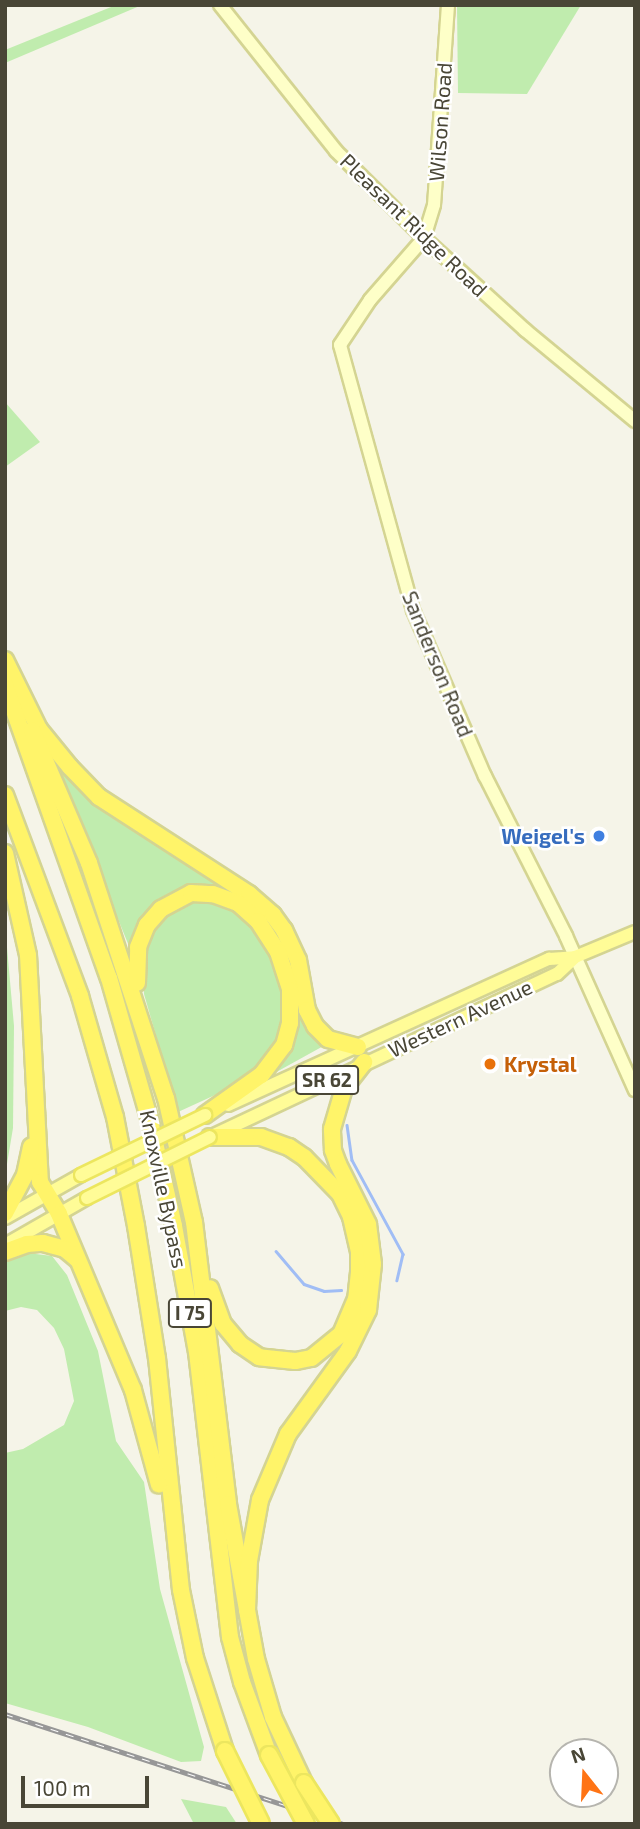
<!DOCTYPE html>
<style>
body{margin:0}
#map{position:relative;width:640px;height:1829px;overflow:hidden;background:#f5f4e8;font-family:"Exo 2",sans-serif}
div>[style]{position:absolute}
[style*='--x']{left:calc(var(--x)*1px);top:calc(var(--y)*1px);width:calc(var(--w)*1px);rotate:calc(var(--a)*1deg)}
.green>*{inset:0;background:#c0ecae}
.stream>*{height:2.5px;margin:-1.25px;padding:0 1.25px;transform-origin:1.25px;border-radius:1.25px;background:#a0bdf5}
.roads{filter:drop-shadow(2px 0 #d4d492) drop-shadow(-2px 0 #d4d492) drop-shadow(0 2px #d4d492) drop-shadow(0 -2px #d4d492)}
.secondary>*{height:12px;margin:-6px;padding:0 6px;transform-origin:6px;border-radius:6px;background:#feffc8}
.primary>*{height:12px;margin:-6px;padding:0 6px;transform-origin:6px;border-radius:6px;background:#fffc97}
.highway>*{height:16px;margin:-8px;padding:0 8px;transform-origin:8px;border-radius:8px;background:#fff469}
.rail>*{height:5px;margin-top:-2.5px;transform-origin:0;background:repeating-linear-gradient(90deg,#fff 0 8px,#979797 0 16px);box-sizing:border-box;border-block:2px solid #979797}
.bridges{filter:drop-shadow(2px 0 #ece65f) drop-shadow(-2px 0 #ece65f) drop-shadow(0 2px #ece65f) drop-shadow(0 -2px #ece65f)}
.primary-bridge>*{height:12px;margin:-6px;padding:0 6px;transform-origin:6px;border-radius:6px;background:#fffc97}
.highway-bridge>*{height:16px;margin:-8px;padding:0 8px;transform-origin:8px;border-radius:8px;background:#fff469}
.dots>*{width:19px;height:19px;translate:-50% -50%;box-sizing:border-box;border:4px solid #fff;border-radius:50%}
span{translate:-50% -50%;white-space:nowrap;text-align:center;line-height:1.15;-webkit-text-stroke:5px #fff;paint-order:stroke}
.shield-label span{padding:2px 5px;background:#fff;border:2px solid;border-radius:5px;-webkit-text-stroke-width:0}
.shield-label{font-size:19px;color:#494636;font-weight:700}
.street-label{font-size:21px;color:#494636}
.shop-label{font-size:21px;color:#366cbe;font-weight:700}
.right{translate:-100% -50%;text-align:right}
.food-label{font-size:21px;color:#c56008;font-weight:700}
.left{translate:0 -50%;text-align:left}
.frame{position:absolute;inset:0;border:7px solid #494636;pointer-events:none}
.north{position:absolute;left:549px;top:1738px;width:70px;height:70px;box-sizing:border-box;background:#fff;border:2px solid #b6b5af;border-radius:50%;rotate:342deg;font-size:19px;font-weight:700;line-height:28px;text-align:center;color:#494636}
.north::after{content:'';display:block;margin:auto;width:24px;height:32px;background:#ff7415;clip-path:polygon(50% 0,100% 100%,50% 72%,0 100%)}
.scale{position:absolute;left:21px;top:1776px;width:128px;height:32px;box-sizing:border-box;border:4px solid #494636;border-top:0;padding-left:9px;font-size:21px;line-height:24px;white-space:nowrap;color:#494636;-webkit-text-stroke:5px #fff;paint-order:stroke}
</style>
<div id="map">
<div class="green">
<div style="clip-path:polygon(116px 5px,142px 5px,5px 63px,5px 50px)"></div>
<div style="clip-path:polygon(457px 5px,581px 5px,527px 94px,458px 93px)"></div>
<div style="clip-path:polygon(5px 402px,40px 442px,5px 467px)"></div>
<div style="clip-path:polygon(48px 747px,56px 758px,247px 899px,278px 932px,327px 1044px,271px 1075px,282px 1059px,295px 1020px,260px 915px,183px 890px,161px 901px,131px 951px)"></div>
<div style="clip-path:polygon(205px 899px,236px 910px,253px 925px,273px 956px,283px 992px,283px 1015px,278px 1042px,268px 1060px,237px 1085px,178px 1112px,144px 994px,143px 956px,152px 931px,163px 916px,188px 901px)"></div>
<div style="clip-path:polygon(5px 925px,14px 1026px,13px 1128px,5px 1176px)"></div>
<div style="clip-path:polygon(28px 1253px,52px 1256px,67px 1275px,98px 1351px,116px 1441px,144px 1482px,160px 1589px,204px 1747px,201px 1761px,181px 1762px,88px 1727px,5px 1703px,5px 1453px,23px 1449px,64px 1425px,74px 1401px,64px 1349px,54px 1328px,37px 1310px,21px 1307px,5px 1311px,5px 1261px)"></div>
<div style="clip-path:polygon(181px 1799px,226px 1807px,237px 1824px,194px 1824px)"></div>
</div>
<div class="stream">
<div style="--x:347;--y:1125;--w:35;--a:82"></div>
<div style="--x:352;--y:1160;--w:107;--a:61.5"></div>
<div style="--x:403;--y:1254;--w:27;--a:103"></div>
<div style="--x:276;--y:1251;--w:43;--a:49.7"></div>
<div style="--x:304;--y:1284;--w:21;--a:19"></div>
<div style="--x:324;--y:1291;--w:17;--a:-3"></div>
</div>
<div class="roads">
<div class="secondary">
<div style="--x:220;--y:5;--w:186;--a:51.5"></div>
<div style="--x:336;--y:151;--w:124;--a:44.7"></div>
<div style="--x:424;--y:238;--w:137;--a:42.3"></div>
<div style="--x:525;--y:330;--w:143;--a:39.6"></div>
<div style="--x:448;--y:5;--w:200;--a:94"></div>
<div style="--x:434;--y:205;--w:34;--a:107"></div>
<div style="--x:424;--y:238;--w:82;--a:131.1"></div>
<div style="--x:370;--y:300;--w:54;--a:123.7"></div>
<div style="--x:340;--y:345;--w:275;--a:74.6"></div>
<div style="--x:413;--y:610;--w:181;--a:66.6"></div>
<div style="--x:485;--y:776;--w:179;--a:63.1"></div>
<div style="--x:566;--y:936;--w:169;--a:65.9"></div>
</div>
<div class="primary">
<div style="--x:228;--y:1105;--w:353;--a:-24.5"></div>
<div style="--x:549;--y:959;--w:26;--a:-4"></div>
<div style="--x:575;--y:957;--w:65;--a:-22.6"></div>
<div style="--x:212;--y:1136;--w:381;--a:-25.2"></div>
<div style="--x:557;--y:974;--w:25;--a:-43"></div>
<div style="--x:5;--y:1218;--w:87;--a:-29.5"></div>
<div style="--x:5;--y:1245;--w:95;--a:-29.8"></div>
</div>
<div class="highway">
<div style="--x:5;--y:660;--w:77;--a:63.8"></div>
<div style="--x:39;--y:729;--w:49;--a:50.8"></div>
<div style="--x:70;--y:767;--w:42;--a:46"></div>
<div style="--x:99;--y:797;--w:179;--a:32.9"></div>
<div style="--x:249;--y:894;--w:32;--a:41"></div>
<div style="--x:273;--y:915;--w:19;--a:54"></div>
<div style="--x:284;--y:930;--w:33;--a:65"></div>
<div style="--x:298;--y:960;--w:51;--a:79.8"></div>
<div style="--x:307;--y:1010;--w:18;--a:63"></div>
<div style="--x:315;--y:1026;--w:18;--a:45"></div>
<div style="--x:328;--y:1039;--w:31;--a:15"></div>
<div style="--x:5;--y:685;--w:311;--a:70.5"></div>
<div style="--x:109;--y:978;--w:149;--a:74"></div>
<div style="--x:150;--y:1121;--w:108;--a:77.1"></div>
<div style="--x:174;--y:1226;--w:128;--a:79.7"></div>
<div style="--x:197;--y:1352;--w:287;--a:83.4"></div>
<div style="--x:230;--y:1637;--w:47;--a:75.1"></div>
<div style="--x:242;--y:1682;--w:78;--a:69.7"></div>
<div style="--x:32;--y:730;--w:145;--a:66.8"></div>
<div style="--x:89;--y:863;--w:247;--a:71.9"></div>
<div style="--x:166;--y:1098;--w:127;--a:77.3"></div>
<div style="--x:194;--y:1222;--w:284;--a:83.1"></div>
<div style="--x:228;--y:1504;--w:108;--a:79.8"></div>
<div style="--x:5;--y:795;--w:215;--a:69.5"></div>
<div style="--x:80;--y:996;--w:126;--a:73.9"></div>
<div style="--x:115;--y:1117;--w:111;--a:79.1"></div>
<div style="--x:136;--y:1226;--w:134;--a:81"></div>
<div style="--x:157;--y:1358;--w:233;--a:84.1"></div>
<div style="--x:181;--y:1590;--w:69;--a:78.4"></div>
<div style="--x:195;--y:1658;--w:98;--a:72.1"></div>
<div style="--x:5;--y:853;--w:105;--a:77.3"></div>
<div style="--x:28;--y:955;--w:227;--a:87"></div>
<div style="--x:40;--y:1182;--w:37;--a:59"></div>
<div style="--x:59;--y:1214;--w:191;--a:67.2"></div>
<div style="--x:133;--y:1390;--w:98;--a:74.7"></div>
<div style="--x:137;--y:983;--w:36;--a:-88"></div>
<div style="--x:138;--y:947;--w:24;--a:-68"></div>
<div style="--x:147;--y:925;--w:21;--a:-49"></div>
<div style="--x:161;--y:909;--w:34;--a:-28"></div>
<div style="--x:191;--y:893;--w:22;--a:3"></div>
<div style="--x:213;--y:894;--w:27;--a:20"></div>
<div style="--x:238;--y:903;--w:27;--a:42"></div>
<div style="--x:258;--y:921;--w:37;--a:57"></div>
<div style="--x:278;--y:952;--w:40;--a:72"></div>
<div style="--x:290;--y:990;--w:33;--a:90"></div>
<div style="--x:290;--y:1023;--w:23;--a:105"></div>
<div style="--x:284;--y:1045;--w:38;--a:127"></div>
<div style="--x:261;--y:1075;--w:69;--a:144.5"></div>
<div style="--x:210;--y:1137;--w:51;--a:0"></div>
<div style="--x:261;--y:1137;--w:30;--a:20"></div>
<div style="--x:289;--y:1147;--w:18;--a:34"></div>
<div style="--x:304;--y:1157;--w:52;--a:45.8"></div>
<div style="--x:340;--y:1194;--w:25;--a:64"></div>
<div style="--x:351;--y:1217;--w:36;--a:77"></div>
<div style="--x:359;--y:1252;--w:20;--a:90"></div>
<div style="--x:359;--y:1272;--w:27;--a:96"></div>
<div style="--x:356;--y:1299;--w:38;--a:113"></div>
<div style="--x:341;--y:1334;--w:38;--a:141"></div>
<div style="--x:311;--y:1358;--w:16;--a:169"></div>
<div style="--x:295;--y:1361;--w:36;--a:-174"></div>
<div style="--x:259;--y:1357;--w:23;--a:-146"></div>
<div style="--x:240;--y:1344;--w:26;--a:-130"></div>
<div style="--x:223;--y:1324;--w:38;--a:-110"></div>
<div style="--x:5;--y:1213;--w:43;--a:-62.2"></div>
<div style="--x:25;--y:1175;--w:29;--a:-78"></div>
<div style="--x:5;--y:1252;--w:23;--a:-20"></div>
<div style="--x:27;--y:1244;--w:16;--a:-4"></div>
<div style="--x:43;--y:1243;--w:23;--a:15"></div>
<div style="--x:65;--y:1249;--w:16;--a:40"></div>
<div style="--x:304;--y:1783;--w:73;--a:-115.2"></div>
<div style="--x:273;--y:1717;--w:60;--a:-106.3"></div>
<div style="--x:256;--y:1659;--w:50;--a:-100.4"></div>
<div style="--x:247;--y:1610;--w:49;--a:-87.7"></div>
<div style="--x:249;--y:1561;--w:62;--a:-79.8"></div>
<div style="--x:260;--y:1500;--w:72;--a:-67"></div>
<div style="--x:288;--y:1434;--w:102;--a:-54.1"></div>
<div style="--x:348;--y:1351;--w:46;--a:-64"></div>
<div style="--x:368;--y:1310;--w:46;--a:-83.8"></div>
<div style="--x:373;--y:1264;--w:40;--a:-97.1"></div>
<div style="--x:368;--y:1224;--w:67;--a:-116.6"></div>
<div style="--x:338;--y:1164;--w:15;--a:-110"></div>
<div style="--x:333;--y:1150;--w:21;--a:-93"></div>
<div style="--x:332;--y:1129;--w:43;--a:-73.7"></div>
<div style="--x:344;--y:1088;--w:33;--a:-52"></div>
</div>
</div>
<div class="rail">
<div style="--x:5;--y:1714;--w:356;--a:18"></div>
</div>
<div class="bridges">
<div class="primary-bridge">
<div style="--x:81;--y:1175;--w:138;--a:-25.8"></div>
<div style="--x:87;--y:1198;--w:137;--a:-26.4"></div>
</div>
<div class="highway-bridge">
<div style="--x:225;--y:1751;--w:81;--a:63.7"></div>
<div style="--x:269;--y:1755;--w:78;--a:61.8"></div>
<div style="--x:304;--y:1783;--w:49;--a:56.6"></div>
</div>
</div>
<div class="dots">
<div style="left:599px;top:836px;background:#3f7fe0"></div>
<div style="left:490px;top:1064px;background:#e8710a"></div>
</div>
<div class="shield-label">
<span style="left:327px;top:1080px">SR 62</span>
<span style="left:190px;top:1313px">I 75</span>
</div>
<div class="street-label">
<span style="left:440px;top:122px;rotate:-86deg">Wilson Road</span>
<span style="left:414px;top:225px;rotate:44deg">Pleasant Ridge Road</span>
<span style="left:438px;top:664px;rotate:68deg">Sanderson Road</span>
<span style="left:460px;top:1018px;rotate:-25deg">Western Avenue</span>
<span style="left:164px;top:1189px;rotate:78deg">Knoxville Bypass</span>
</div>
<div class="shop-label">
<span class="right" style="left:585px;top:836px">Weigel's</span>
</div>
<div class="food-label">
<span class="left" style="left:504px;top:1064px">Krystal</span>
</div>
<div class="frame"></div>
<div class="north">N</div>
<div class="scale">100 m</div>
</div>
